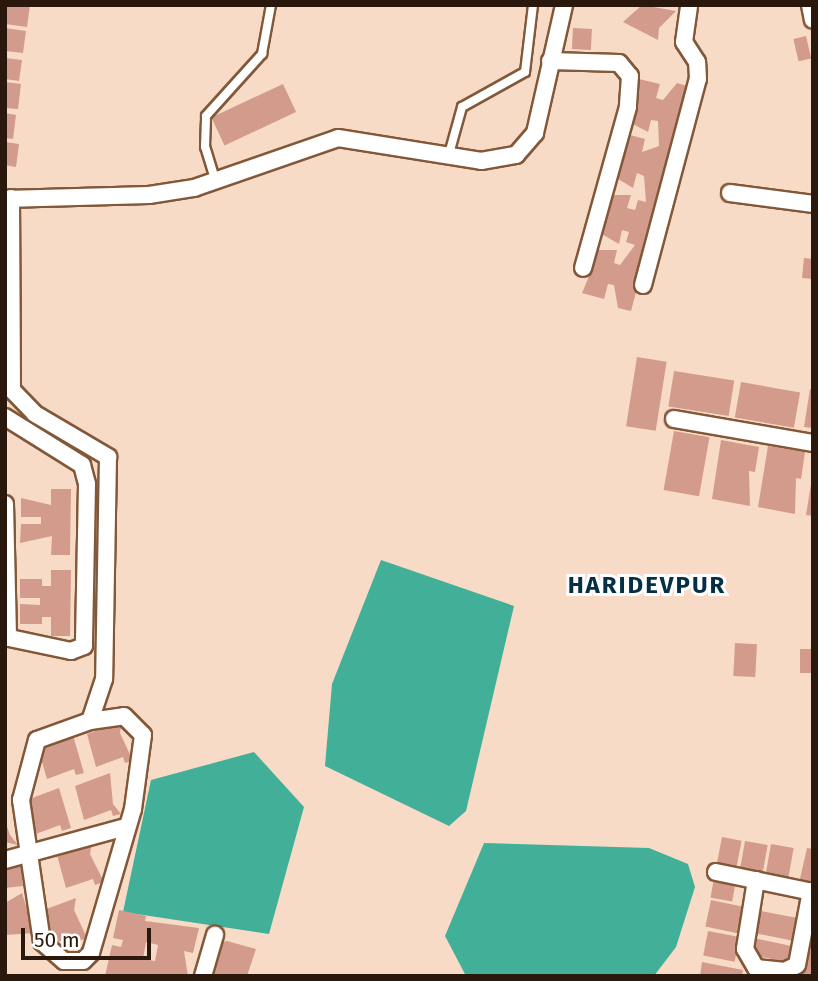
<!DOCTYPE html>
<style>
body{margin:0}
#map{position:relative;width:818px;height:981px;overflow:hidden;background:#f8dbc6;font-family:"Fira Sans",sans-serif}
div>[style]{position:absolute}
[style*='--x']{left:calc(var(--x)*1px);top:calc(var(--y)*1px);width:calc(var(--w)*1px);rotate:calc(var(--a)*1deg)}
.water>*{inset:0;background:#42af98}
.building>*{inset:0;background:#d39b8b;transform-origin:0 0}
.roads{filter:drop-shadow(2px 0 #825839) drop-shadow(-2px 0 #825839) drop-shadow(0 2px #825839) drop-shadow(0 -2px #825839)}
.service>*{height:8px;margin:-4px;padding:0 4px;transform-origin:4px;border-radius:4px;background:#fff}
.minor>*{height:16px;margin:-8px;padding:0 8px;transform-origin:8px;border-radius:8px;background:#fff}
span{translate:-50% -50%;white-space:nowrap;text-align:center;line-height:1.15;-webkit-text-stroke:6px #fff;paint-order:stroke}
.district-label{font-size:24px;color:#043046;font-weight:700;letter-spacing:2px}
.frame{position:absolute;inset:0;border:7px solid #29180b;pointer-events:none}
.scale{position:absolute;left:21px;top:928px;width:130px;height:32px;box-sizing:border-box;border:4px solid #29180b;border-top:0;padding-left:9px;font-size:21px;line-height:24px;white-space:nowrap;color:#29180b;-webkit-text-stroke:5px #fff;paint-order:stroke}
</style>
<div id="map">
<div class="water">
<div style="clip-path:polygon(381px 560px,514px 606px,466px 811px,449px 826px,325px 766px,332px 684px)"></div>
<div style="clip-path:polygon(254px 752px,304px 807px,269px 934px,123px 912px,151px 780px)"></div>
<div style="clip-path:polygon(484px 843px,649px 848px,688px 864px,695px 887px,676px 947px,654px 976px,466px 976px,445px 936px)"></div>
</div>
<div class="building">
<div style="clip-path:polygon(5px 5px,30px 5px,27px 27px,5px 24px)"></div>
<div style="clip-path:polygon(642px 5px,676px 11px,659px 28px,658px 40px,623px 22px)"></div>
<div style="clip-path:polygon(5px 28px,26px 31px,23px 53px,5px 51px)"></div>
<div style="left:573px;top:28px;width:19px;height:21px;rotate:3deg"></div>
<div style="left:806px;top:36px;width:23px;height:13px;rotate:77deg"></div>
<div style="clip-path:polygon(5px 58px,22px 60px,19px 81px,5px 79px)"></div>
<div style="clip-path:polygon(639px 79px,660px 84px,656px 98px,663px 100px,677px 83px,691px 87px,631px 311px,618px 308px,614px 285px,608px 284px,604px 299px,582px 293px,595px 262px,593px 250px,617px 250px,614px 263px,620px 265px,635px 245px,626px 242px,629px 232px,622px 230px,619px 244px,598px 232px,601px 220px,607px 222px,608px 195px,631px 195px,627px 208px,635px 210px,638px 200px,646px 202px,644px 176px,637px 173px,633px 188px,613px 176px,630px 135px,645px 139px,642px 152px,659px 146px,658px 121px,651px 120px,648px 132px,627px 121px)"></div>
<div style="clip-path:polygon(5px 82px,21px 84px,18px 109px,5px 108px)"></div>
<div style="left:283px;top:84px;width:31px;height:79px;rotate:65deg"></div>
<div style="clip-path:polygon(5px 113px,16px 115px,13px 139px,5px 138px)"></div>
<div style="clip-path:polygon(5px 142px,19px 144px,16px 167px,5px 165px)"></div>
<div style="clip-path:polygon(804px 258px,813px 259px,813px 279px,802px 278px)"></div>
<div style="left:637px;top:357px;width:30px;height:70px;rotate:9deg"></div>
<div style="left:674px;top:371px;width:61px;height:36px;rotate:9deg"></div>
<div style="left:741px;top:382px;width:60px;height:36px;rotate:10deg"></div>
<div style="clip-path:polygon(810px 389px,813px 390px,813px 428px,804px 427px)"></div>
<div style="left:674px;top:431px;width:36px;height:60px;rotate:10deg"></div>
<div style="clip-path:polygon(721px 440px,759px 447px,755px 472px,749px 471px,750px 506px,712px 499px)"></div>
<div style="clip-path:polygon(768px 446px,805px 452px,801px 479px,796px 478px,795px 514px,758px 507px)"></div>
<div style="clip-path:polygon(811px 484px,813px 484px,813px 516px,806px 515px)"></div>
<div style="clip-path:polygon(51px 489px,71px 489px,70px 555px,51px 555px,52px 536px,20px 543px,21px 524px,41px 524px,41px 517px,21px 517px,21px 498px,51px 505px)"></div>
<div style="clip-path:polygon(51px 570px,71px 570px,70px 636px,51px 636px,51px 617px,42px 617px,42px 624px,20px 624px,20px 604px,40px 605px,40px 598px,20px 598px,20px 579px,42px 579px,42px 586px,51px 586px)"></div>
<div style="left:735px;top:643px;width:22px;height:33px;rotate:3deg"></div>
<div style="left:800px;top:649px;width:13px;height:24px"></div>
<div style="clip-path:polygon(122px 721px,120px 733px,133px 761px,125px 763px,123px 757px,96px 767px,87px 734px)"></div>
<div style="clip-path:polygon(72px 732px,84px 773px,76px 775px,74px 769px,47px 779px,37px 745px)"></div>
<div style="clip-path:polygon(110px 773px,113px 804px,121px 814px,113px 816px,111px 810px,84px 820px,75px 786px)"></div>
<div style="clip-path:polygon(59px 788px,71px 828px,62px 831px,60px 825px,33px 835px,24px 801px)"></div>
<div style="clip-path:polygon(5px 821px,10px 835px,18px 845px,5px 842px)"></div>
<div style="left:722px;top:837px;width:20px;height:29px;rotate:11deg"></div>
<div style="left:745px;top:841px;width:23px;height:28px;rotate:10deg"></div>
<div style="clip-path:polygon(92px 842px,90px 854px,104px 882px,95px 885px,93px 879px,66px 888px,57px 855px)"></div>
<div style="left:771px;top:844px;width:23px;height:31px;rotate:10deg"></div>
<div style="clip-path:polygon(807px 848px,813px 849px,813px 886px,799px 883px)"></div>
<div style="clip-path:polygon(21px 865px,23px 886px,5px 888px,5px 867px)"></div>
<div style="left:714px;top:878px;width:22px;height:20px;rotate:10deg"></div>
<div style="clip-path:polygon(22px 893px,34px 933px,5px 935px,5px 903px)"></div>
<div style="clip-path:polygon(76px 898px,74px 910px,87px 938px,79px 941px,77px 935px,50px 945px,41px 911px)"></div>
<div style="left:711px;top:900px;width:35px;height:27px;rotate:12deg"></div>
<div style="clip-path:polygon(evenodd,119px 910px,146px 916px,145px 921px,199px 928px,193px 953px,184px 951px,188px 976px,105px 976px,112px 945px,121px 947px,123px 940px,113px 938px,119px 910px,146px 942px,158px 945px,155px 961px,143px 959px,146px 942px)"></div>
<div style="left:756px;top:910px;width:41px;height:23px;rotate:11deg"></div>
<div style="left:708px;top:931px;width:32px;height:25px;rotate:11deg"></div>
<div style="left:754px;top:938px;width:43px;height:17px;rotate:12deg"></div>
<div style="clip-path:polygon(227px 941px,256px 949px,247px 976px,214px 976px,218px 943px)"></div>
<div style="clip-path:polygon(808px 950px,813px 951px,813px 976px,803px 976px)"></div>
<div style="clip-path:polygon(702px 962px,743px 970px,742px 976px,700px 976px)"></div>
</div>
<div class="roads">
<div class="service">
<div style="--x:449;--y:154;--w:49;--a:-74.5"></div>
<div style="--x:462;--y:107;--w:72;--a:-29.1"></div>
<div style="--x:525;--y:72;--w:67;--a:-83.2"></div>
<div style="--x:215;--y:179;--w:34;--a:-107"></div>
<div style="--x:205;--y:147;--w:31;--a:-88"></div>
<div style="--x:206;--y:116;--w:84;--a:-47.9"></div>
<div style="--x:262;--y:54;--w:50;--a:-79.6"></div>
</div>
<div class="minor">
<div style="--x:810;--y:5;--w:15;--a:79"></div>
<div style="--x:550;--y:61;--w:69;--a:1.7"></div>
<div style="--x:619;--y:63;--w:17;--a:50"></div>
<div style="--x:630;--y:76;--w:31;--a:94"></div>
<div style="--x:628;--y:107;--w:167;--a:105.6"></div>
<div style="--x:730;--y:193;--w:84;--a:7.5"></div>
<div style="--x:11;--y:198;--w:192;--a:89.7"></div>
<div style="--x:12;--y:390;--w:33;--a:46"></div>
<div style="--x:35;--y:414;--w:85;--a:30.5"></div>
<div style="--x:108;--y:457;--w:222;--a:91"></div>
<div style="--x:104;--y:679;--w:44;--a:108.4"></div>
<div style="--x:90;--y:721;--w:34;--a:-8"></div>
<div style="--x:124;--y:716;--w:27;--a:45"></div>
<div style="--x:143;--y:735;--w:75;--a:97.7"></div>
<div style="--x:133;--y:809;--w:150;--a:106.3"></div>
<div style="--x:91;--y:953;--w:11;--a:135"></div>
<div style="--x:83;--y:961;--w:19;--a:180"></div>
<div style="--x:64;--y:961;--w:29;--a:-139"></div>
<div style="--x:42;--y:942;--w:144;--a:-98.4"></div>
<div style="--x:21;--y:800;--w:62;--a:-75.1"></div>
<div style="--x:37;--y:740;--w:56;--a:-19.7"></div>
<div style="--x:5;--y:199;--w:144;--a:-1.6"></div>
<div style="--x:149;--y:195;--w:46;--a:-8.8"></div>
<div style="--x:194;--y:188;--w:152;--a:-19.1"></div>
<div style="--x:338;--y:138;--w:145;--a:9.1"></div>
<div style="--x:481;--y:161;--w:36;--a:-10"></div>
<div style="--x:516;--y:155;--w:29;--a:-49"></div>
<div style="--x:535;--y:133;--w:131;--a:-77.2"></div>
<div style="--x:643;--y:285;--w:213;--a:-75.1"></div>
<div style="--x:698;--y:79;--w:17;--a:-93"></div>
<div style="--x:697;--y:62;--w:24;--a:-123"></div>
<div style="--x:684;--y:42;--w:37;--a:-82"></div>
<div style="--x:5;--y:417;--w:91;--a:31.9"></div>
<div style="--x:82;--y:465;--w:20;--a:75"></div>
<div style="--x:87;--y:484;--w:162;--a:91.1"></div>
<div style="--x:84;--y:646;--w:14;--a:159"></div>
<div style="--x:71;--y:651;--w:67;--a:-168"></div>
<div style="--x:674;--y:419;--w:141;--a:9.8"></div>
<div style="--x:5;--y:504;--w:134;--a:88.7"></div>
<div style="--x:5;--y:860;--w:125;--a:-15.3"></div>
<div style="--x:716;--y:872;--w:99;--a:11.7"></div>
<div style="--x:756;--y:880;--w:70;--a:99.1"></div>
<div style="--x:745;--y:949;--w:22;--a:60"></div>
<div style="--x:756;--y:968;--w:29;--a:6"></div>
<div style="--x:785;--y:971;--w:13;--a:-27"></div>
<div style="--x:797;--y:965;--w:75;--a:-79.3"></div>
<div style="--x:203;--y:976;--w:43;--a:-73.7"></div>
</div>
</div>
<div class="district-label">
<span style="left:647px;top:586px">HARIDEVPUR</span>
</div>
<div class="frame"></div>
<div class="scale">50 m</div>
</div>
